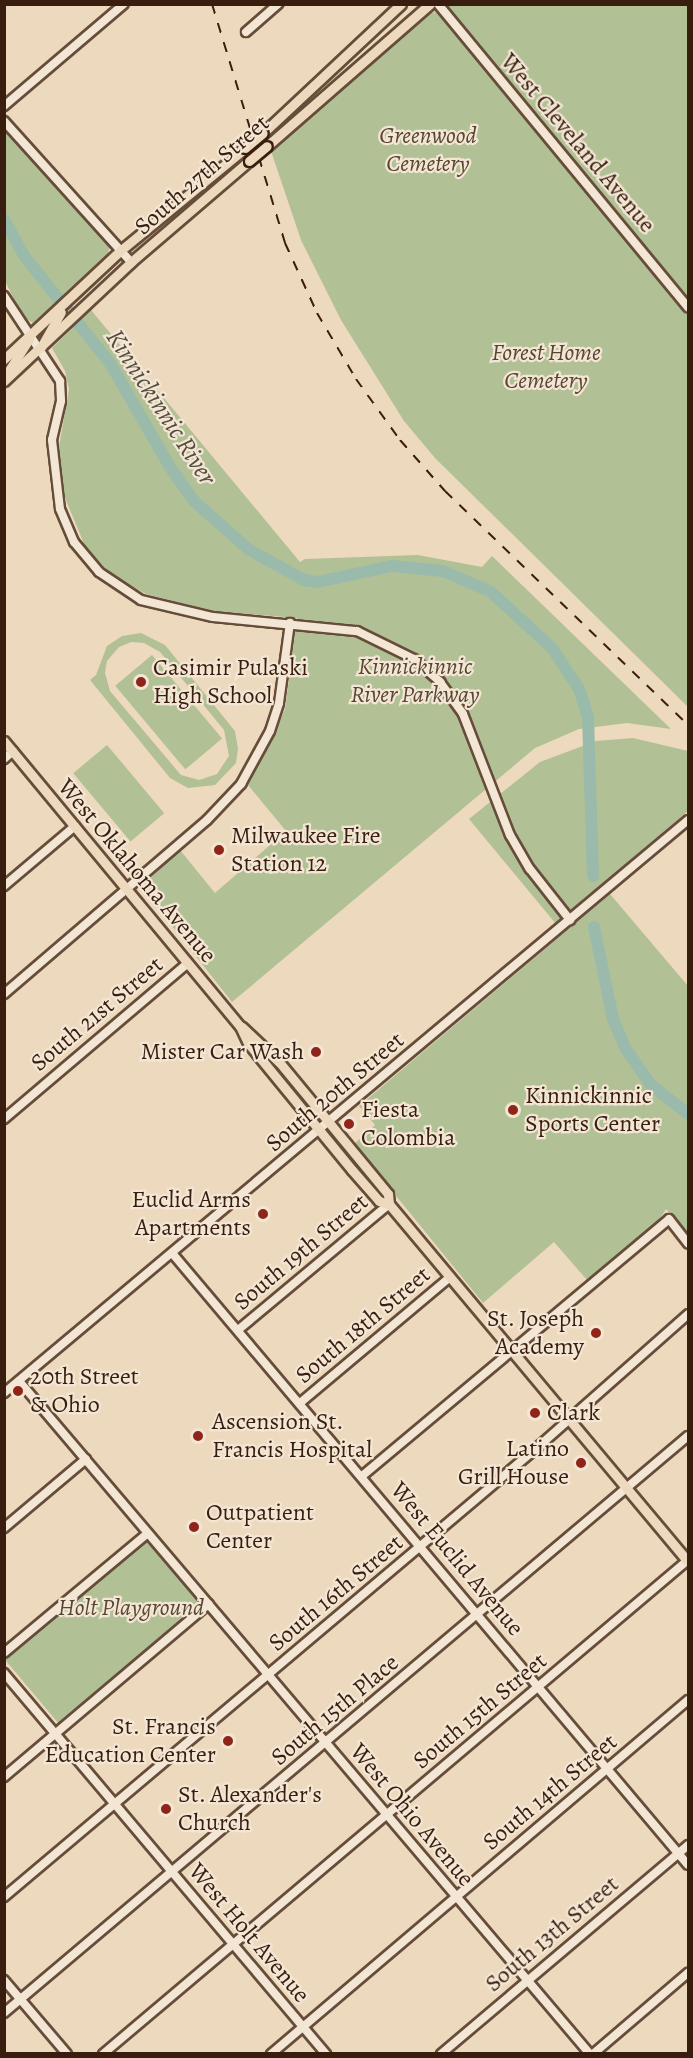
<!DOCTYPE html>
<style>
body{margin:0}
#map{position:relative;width:693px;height:2058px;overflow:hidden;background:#edd9bd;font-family:Alegreya,serif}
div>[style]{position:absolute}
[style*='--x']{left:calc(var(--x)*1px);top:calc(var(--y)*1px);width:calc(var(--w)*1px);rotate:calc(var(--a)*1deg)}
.green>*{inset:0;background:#b2c096;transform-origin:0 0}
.river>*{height:12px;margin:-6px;padding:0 6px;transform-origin:6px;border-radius:6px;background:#9abbab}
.roads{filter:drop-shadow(2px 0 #664d3a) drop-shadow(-2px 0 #664d3a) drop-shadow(0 2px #664d3a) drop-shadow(0 -2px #664d3a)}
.minor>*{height:8px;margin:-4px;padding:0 4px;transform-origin:4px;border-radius:4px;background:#f3e6d4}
.major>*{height:9px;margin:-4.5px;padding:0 4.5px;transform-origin:4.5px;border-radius:4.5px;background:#edd9bd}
.rail>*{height:2px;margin-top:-1px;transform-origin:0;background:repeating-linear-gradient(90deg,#391e0f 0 10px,transparent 0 20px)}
.bridges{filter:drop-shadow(2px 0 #391e0f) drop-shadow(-2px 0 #391e0f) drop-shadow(0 2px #391e0f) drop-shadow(0 -2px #391e0f)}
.major-bridge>*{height:9px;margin:-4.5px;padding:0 4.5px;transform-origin:4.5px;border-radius:4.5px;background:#edd9bd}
.dots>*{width:16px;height:16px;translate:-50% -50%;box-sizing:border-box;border:3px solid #f3e6d4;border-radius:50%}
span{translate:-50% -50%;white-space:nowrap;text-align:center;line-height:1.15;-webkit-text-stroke:4.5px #f3e6d4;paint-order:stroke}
.park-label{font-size:24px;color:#574631;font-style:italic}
.street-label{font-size:24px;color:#391e0f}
.poi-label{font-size:24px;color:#391e0f}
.left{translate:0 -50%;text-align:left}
.right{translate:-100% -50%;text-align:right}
.water-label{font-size:26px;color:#564d3e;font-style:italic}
.frame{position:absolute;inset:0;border:6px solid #391e0f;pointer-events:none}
</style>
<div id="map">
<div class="green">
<div style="clip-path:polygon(447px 5px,688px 5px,688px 298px,524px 99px)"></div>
<div style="clip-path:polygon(437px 12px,688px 315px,688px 707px,435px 458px,404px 421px,341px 320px,301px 240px,271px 151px,430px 13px)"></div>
<div style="clip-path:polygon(4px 127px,110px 245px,108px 253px,33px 323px,23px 317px,5px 281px)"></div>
<div style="clip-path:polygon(91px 310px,300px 562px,305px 559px,418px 555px,482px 567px,492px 556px,671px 729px,627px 723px,579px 729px,535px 748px,232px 1002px,141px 887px,180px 850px,215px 893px,286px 831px,248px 785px,285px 709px,297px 618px,211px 611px,146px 594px,112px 575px,85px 546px,63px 493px,59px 447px,69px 389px,65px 371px,52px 348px)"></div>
<div style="clip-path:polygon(evenodd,141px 633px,165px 645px,235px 731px,238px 749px,236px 763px,215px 785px,188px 788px,170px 778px,90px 680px,96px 675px,107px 646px,122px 636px,141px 633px,131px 642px,144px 643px,160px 652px,224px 730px,229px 756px,217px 774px,199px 780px,181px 775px,110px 691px,105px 673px,107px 661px,119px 647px,131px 642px)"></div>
<div style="left:152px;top:655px;width:109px;height:48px;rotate:50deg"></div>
<div style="clip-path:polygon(633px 738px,688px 751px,688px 811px,556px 924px,469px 819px,540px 762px,596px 741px)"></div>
<div style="left:107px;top:745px;width:89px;height:44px;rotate:50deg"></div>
<div style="clip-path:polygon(610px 894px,688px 986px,688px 1236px,666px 1209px,659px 1220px,587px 1280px,554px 1242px,483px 1303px,354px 1144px,375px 1125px,359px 1106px)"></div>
<div style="left:147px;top:1538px;width:87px;height:187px;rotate:50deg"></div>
</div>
<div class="river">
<div style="--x:4;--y:220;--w:43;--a:60.4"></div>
<div style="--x:25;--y:257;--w:136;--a:51.3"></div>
<div style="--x:110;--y:363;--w:120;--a:60"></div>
<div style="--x:170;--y:467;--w:42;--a:54.8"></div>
<div style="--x:194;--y:501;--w:72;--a:41.6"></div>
<div style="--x:248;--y:549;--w:64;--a:29"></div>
<div style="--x:304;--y:580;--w:14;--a:8"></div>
<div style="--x:318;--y:582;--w:76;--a:-12.2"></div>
<div style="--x:392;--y:566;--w:51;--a:5.6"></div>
<div style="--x:443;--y:571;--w:52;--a:23.6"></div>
<div style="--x:491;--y:592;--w:83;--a:42.6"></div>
<div style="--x:552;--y:648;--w:49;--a:56.6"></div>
<div style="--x:579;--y:689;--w:29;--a:72"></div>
<div style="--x:588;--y:717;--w:159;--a:88.2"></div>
<div style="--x:594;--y:927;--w:94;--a:78.3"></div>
<div style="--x:613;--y:1019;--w:33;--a:67"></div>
<div style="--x:626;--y:1049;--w:44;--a:55.2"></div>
<div style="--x:651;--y:1085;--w:47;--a:38.1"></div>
</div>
<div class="roads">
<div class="minor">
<div style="--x:438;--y:4;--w:393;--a:50.5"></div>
<div style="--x:246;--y:32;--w:43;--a:-41.2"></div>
<div style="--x:4;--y:106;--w:157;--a:-40.4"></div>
<div style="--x:4;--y:121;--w:190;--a:48"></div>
<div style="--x:4;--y:296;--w:102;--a:56.6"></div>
<div style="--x:60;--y:381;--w:20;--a:87"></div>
<div style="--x:61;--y:401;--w:40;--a:103"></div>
<div style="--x:52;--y:440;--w:69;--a:83.4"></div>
<div style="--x:60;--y:509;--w:36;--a:67"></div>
<div style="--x:74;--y:542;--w:39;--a:50"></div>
<div style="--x:99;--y:572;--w:50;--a:33.7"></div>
<div style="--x:141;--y:600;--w:74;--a:13.3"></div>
<div style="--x:213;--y:617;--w:145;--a:5.6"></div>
<div style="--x:357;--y:631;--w:64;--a:26.2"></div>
<div style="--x:414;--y:659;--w:35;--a:41"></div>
<div style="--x:440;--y:682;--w:39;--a:54"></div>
<div style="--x:463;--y:714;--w:130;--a:68.8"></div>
<div style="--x:510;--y:835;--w:39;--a:60"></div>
<div style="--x:530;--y:869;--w:65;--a:51.9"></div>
<div style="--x:4;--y:759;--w:12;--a:-42"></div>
<div style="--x:4;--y:886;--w:93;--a:-40.2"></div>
<div style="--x:4;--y:994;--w:267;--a:-40.6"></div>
<div style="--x:207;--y:820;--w:50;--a:-46.6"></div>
<div style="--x:241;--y:784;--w:60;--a:-61.3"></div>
<div style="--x:270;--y:731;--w:29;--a:-72"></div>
<div style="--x:279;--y:703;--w:81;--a:-82.2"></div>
<div style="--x:4;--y:1119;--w:241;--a:-40.3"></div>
<div style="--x:172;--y:1253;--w:800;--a:49.86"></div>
<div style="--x:238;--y:1330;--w:197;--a:-39.8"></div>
<div style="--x:19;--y:1381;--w:883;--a:49.69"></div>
<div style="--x:4;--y:1393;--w:892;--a:-39.95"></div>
<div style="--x:300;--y:1403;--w:196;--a:-40"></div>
<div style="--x:362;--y:1476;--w:400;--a:-39.9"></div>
<div style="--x:669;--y:1219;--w:31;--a:52"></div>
<div style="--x:4;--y:1528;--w:107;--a:-40.1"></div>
<div style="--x:4;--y:1653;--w:187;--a:-39.8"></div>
<div style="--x:4;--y:1673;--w:499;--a:49.8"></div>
<div style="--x:4;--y:1777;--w:268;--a:-40.2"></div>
<div style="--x:4;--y:1897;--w:700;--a:-40.13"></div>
<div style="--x:539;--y:1446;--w:199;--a:-41.5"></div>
<div style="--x:4;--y:1980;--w:97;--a:49.6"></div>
<div style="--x:4;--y:2013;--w:895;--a:-40.15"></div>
<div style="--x:103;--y:2054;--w:766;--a:-40.18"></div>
<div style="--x:271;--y:2054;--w:547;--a:-40.33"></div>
<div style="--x:441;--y:2054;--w:324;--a:-40.2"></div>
<div style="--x:593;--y:2054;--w:125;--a:-40.5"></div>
</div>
<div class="major">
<div style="--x:263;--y:133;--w:189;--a:-43.1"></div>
<div style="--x:267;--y:146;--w:216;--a:-41.1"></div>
<div style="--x:41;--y:347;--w:40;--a:-60.3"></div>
<div style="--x:4;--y:359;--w:160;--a:-43"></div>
<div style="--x:121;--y:250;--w:161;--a:-39.4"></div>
<div style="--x:6;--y:375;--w:43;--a:-57.4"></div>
<div style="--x:4;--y:381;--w:174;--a:-43.1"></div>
<div style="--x:131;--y:262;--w:155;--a:-40.6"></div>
<div style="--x:4;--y:741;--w:370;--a:50.4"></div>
<div style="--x:240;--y:1026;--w:19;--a:65"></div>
<div style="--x:248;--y:1043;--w:164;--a:50.7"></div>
<div style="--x:352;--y:1170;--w:41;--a:48.9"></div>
<div style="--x:379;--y:1201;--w:10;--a:17"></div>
<div style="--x:389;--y:1204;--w:466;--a:50.1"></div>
<div style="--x:242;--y:1027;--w:52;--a:43.5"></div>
<div style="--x:280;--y:1063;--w:170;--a:50.5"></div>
<div style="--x:388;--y:1194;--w:10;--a:84"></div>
</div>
</div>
<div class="rail">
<div style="--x:212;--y:4;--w:250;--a:73"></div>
<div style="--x:285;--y:243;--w:77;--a:65.4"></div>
<div style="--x:317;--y:313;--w:77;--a:59.4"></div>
<div style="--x:356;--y:379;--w:75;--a:54.2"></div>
<div style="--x:400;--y:440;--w:68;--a:48.6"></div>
<div style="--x:445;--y:491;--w:337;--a:43.9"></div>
</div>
<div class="bridges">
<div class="major-bridge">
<div style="--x:245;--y:148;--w:23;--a:-40"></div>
<div style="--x:249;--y:161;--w:23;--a:-40"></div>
</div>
</div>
<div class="dots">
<div style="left:141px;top:682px;background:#8f2418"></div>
<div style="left:219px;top:850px;background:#8f2418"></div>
<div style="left:316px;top:1052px;background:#8f2418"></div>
<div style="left:513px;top:1110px;background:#8f2418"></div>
<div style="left:349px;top:1124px;background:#8f2418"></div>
<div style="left:263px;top:1214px;background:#8f2418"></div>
<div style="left:596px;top:1333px;background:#8f2418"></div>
<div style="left:18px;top:1391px;background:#8f2418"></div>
<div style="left:535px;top:1413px;background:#8f2418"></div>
<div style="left:198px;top:1436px;background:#8f2418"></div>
<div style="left:581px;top:1463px;background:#8f2418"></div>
<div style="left:194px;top:1527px;background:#8f2418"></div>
<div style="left:228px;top:1741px;background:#8f2418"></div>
<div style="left:166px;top:1809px;background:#8f2418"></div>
</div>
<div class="park-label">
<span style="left:428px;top:150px">Greenwood<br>Cemetery</span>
<span style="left:546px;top:367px">Forest Home<br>Cemetery</span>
<span style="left:415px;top:681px">Kinnickinnic<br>River Parkway</span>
<span style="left:131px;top:1608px">Holt Playground</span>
</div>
<div class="street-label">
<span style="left:578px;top:143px;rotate:50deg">West Cleveland Avenue</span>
<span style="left:202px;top:175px;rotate:-41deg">South 27th Street</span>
<span style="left:137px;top:871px;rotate:50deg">West Oklahoma Avenue</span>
<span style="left:97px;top:1014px;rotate:-40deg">South 21st Street</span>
<span style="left:335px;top:1092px;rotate:-40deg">South 20th Street</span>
<span style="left:301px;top:1252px;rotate:-40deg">South 19th Street</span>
<span style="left:363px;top:1325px;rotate:-40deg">South 18th Street</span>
<span style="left:457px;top:1559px;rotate:50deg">West Euclid Avenue</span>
<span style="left:336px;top:1593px;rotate:-40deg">South 16th Street</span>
<span style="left:335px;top:1710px;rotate:-40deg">South 15th Place</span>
<span style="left:480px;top:1711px;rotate:-40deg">South 15th Street</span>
<span style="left:550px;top:1792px;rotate:-40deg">South 14th Street</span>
<span style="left:412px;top:1815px;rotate:50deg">West Ohio Avenue</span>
<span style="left:249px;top:1933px;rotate:50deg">West Holt Avenue</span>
<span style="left:552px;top:1934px;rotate:-40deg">South 13th Street</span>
</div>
<div class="poi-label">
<span class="left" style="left:153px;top:682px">Casimir Pulaski<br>High School</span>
<span class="left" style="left:231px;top:850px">Milwaukee Fire<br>Station 12</span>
<span class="right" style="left:304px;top:1052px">Mister Car Wash</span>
<span class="left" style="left:525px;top:1110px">Kinnickinnic<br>Sports Center</span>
<span class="left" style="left:361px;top:1124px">Fiesta<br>Colombia</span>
<span class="right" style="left:251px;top:1214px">Euclid Arms<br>Apartments</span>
<span class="right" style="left:584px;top:1333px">St. Joseph<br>Academy</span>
<span class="left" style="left:30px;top:1391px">20th Street<br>&amp; Ohio</span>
<span class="left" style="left:547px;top:1413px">Clark</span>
<span class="left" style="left:212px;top:1436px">Ascension St.<br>Francis Hospital</span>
<span class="right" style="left:569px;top:1463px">Latino<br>Grill House</span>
<span class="left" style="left:206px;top:1527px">Outpatient<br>Center</span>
<span class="right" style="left:216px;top:1741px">St. Francis<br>Education Center</span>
<span class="left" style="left:178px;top:1809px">St. Alexander's<br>Church</span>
</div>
<div class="water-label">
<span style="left:161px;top:407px;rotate:57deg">Kinnickinnic River</span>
</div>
<div class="frame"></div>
</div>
